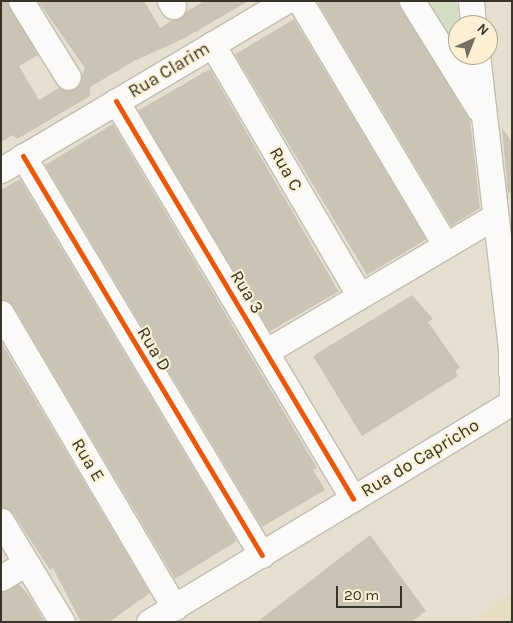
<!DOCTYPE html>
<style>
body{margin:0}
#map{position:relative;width:513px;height:623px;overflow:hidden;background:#e5dfd0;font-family:Karla,sans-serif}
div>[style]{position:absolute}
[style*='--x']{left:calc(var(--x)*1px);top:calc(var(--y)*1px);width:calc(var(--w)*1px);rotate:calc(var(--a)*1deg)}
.built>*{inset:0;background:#e6dcc2}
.green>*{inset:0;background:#d3ddc3}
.building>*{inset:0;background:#c9c4b4;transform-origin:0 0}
.roads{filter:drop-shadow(1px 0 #c2bdb1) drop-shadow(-1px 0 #c2bdb1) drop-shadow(0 1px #c2bdb1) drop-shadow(0 -1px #c2bdb1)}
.street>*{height:25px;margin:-12.5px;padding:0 12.5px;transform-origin:12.5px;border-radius:12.5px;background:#fbfaf8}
.cycleway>*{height:5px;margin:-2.5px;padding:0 2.5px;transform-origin:2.5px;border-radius:2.5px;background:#e8590c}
span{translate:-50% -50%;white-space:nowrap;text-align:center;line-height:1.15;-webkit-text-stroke:4px #fbf0d4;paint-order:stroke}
.street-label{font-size:18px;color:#383429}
.frame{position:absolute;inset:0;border:2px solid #383429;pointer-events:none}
.north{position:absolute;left:448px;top:15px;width:50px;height:50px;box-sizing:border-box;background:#fbf0d4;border:1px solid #ada590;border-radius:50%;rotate:44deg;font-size:14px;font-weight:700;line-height:20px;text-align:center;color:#383429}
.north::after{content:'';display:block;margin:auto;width:18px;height:22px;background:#757063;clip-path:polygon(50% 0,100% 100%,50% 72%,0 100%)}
.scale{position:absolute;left:336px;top:586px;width:66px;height:22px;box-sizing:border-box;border:2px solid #383429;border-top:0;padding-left:6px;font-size:15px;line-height:18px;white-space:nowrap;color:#383429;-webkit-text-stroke:4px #fbf0d4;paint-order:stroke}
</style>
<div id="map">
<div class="built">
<div style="clip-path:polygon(512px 592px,512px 622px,473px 622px)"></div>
</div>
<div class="green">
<div style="clip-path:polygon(423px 1px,457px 1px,458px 49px)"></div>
</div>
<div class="building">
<div style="clip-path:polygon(1px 1px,7px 1px,38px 55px,19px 66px,39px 100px,59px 88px,76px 89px,85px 68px,38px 1px,144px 1px,160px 28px,204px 1px,248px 1px,185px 38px,134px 61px,90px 87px,90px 96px,17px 139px,13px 135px,1px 142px)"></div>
<div style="clip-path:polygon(322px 1px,398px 1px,470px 120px,480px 208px,451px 226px,318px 3px)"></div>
<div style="left:294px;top:19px;width:257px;height:69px;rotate:59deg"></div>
<div style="left:210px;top:69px;width:257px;height:83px;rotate:60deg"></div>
<div style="clip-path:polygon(113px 124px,317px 468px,313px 470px,325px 490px,262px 527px,45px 165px)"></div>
<div style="clip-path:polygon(502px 128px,512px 142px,512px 191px,508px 194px)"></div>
<div style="clip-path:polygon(20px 179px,237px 541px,175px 579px,13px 306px,1px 299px,1px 190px)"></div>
<div style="clip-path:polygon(412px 295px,433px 319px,428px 322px,460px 368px,455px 371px,458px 376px,362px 436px,313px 356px)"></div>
<div style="clip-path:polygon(1px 342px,150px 593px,109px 622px,81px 622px,53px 568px,50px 570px,13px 513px,1px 507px)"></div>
<div style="clip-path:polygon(370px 535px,426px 611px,412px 622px,257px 622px)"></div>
<div style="clip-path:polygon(19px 584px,30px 597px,45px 622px,1px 622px,1px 592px)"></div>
</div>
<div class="roads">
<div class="street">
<div style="--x:21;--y:1;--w:89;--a:58.3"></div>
<div style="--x:170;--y:1;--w:6;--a:59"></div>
<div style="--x:300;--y:1;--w:283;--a:59.2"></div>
<div style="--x:412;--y:1;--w:127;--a:58.2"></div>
<div style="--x:471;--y:1;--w:24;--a:85"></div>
<div style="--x:212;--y:44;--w:291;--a:59.6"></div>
<div style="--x:477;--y:55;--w:295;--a:83.4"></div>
<div style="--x:511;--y:348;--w:54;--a:88.9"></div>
<div style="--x:116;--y:101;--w:463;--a:59.2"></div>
<div style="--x:23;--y:156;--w:465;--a:59.1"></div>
<div style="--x:1;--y:170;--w:331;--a:-30.7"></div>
<div style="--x:1;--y:313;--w:342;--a:59.5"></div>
<div style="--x:267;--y:351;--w:264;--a:-30.6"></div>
<div style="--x:1;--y:521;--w:118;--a:58.9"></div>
<div style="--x:1;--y:578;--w:29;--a:-31"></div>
<div style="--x:149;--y:622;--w:424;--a:-31.2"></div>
</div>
</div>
<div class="cycleway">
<div style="--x:116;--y:101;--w:463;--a:59.2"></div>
<div style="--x:23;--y:156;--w:465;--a:59.1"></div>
</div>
<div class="street-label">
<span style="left:169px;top:70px;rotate:-31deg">Rua Clarim</span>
<span style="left:286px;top:169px;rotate:60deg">Rua C</span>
<span style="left:247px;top:292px;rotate:59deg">Rua 3</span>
<span style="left:154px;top:349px;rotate:59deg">Rua D</span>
<span style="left:420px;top:458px;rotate:-31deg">Rua do Capricho</span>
<span style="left:88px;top:460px;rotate:59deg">Rua E</span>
</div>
<div class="frame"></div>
<div class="north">N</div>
<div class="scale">20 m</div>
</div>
